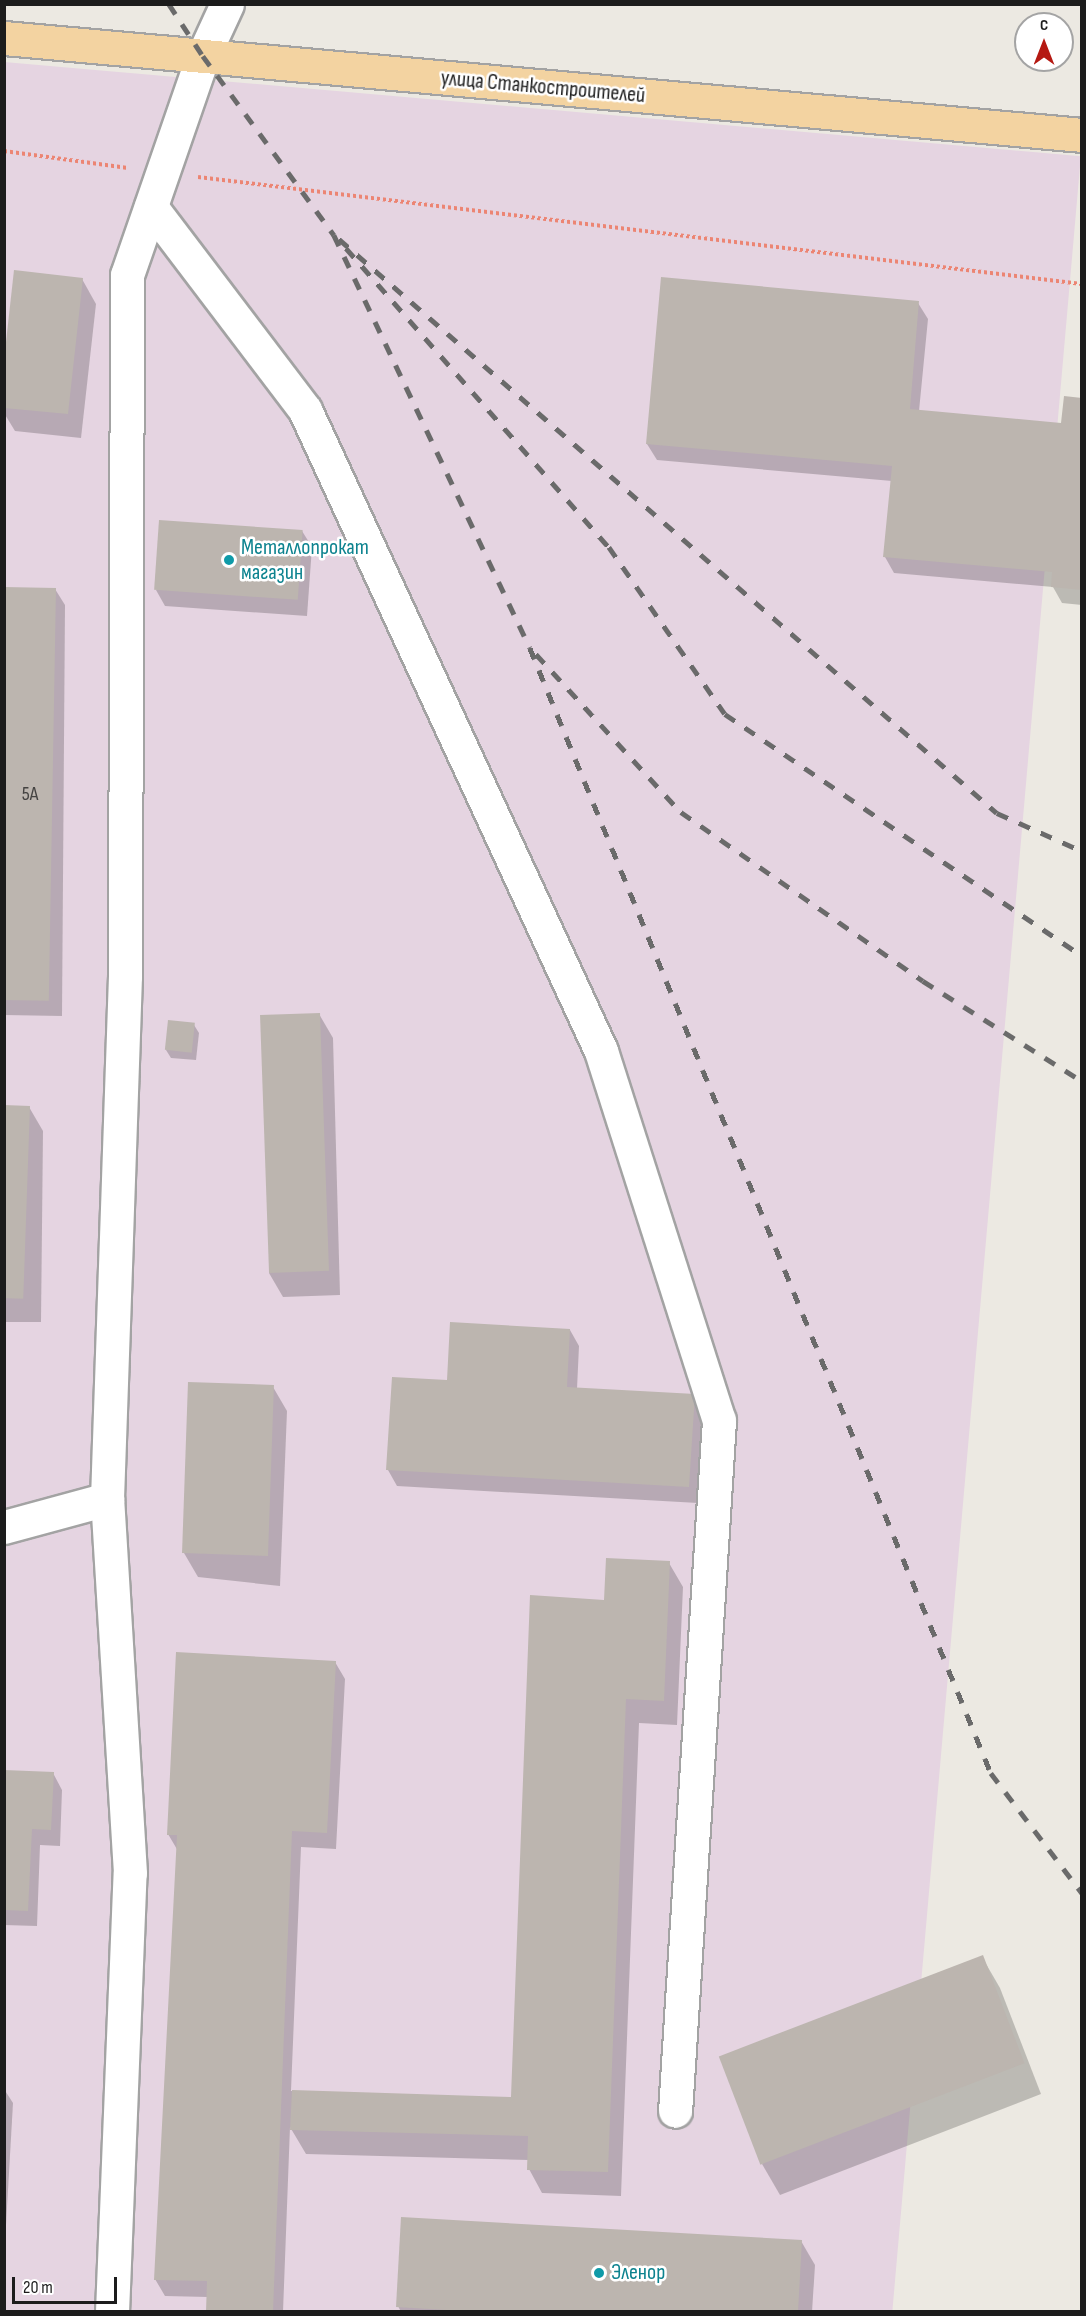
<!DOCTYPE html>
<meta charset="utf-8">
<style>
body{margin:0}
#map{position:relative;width:1086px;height:2316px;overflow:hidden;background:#ece9e2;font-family:"Sofia Sans Condensed",sans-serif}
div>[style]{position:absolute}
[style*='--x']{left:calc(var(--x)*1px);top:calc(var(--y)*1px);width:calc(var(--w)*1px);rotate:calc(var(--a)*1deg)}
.industrial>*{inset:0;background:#e5d4e1;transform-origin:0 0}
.shadow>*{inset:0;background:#0003}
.building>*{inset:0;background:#bcb5af;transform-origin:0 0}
.path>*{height:4px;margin-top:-2px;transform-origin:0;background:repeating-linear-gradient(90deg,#ec8573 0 3px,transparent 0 6px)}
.roads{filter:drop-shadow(2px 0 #a3a3a3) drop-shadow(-2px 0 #a3a3a3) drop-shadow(0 2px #a3a3a3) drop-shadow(0 -2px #a3a3a3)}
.minor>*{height:33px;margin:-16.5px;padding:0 16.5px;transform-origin:16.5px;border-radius:16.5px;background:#fff}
.major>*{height:33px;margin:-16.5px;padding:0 16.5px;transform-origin:16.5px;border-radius:16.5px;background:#f3d3a1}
.rail>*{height:4.5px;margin-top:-2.25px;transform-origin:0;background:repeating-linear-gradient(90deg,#6a6a6a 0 12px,transparent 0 24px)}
.dots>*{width:16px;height:16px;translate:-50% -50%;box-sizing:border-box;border:3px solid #fff;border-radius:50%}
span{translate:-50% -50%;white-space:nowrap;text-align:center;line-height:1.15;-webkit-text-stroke:5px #fff;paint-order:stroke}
.number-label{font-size:20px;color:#444241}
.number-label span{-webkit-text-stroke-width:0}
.street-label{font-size:22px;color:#1c1c1c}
.culture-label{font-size:22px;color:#0d838f}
.left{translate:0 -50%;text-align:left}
.frame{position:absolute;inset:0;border:6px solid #1c1c1c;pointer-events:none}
.north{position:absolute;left:1014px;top:12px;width:60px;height:60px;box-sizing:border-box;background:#fff;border:2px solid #a4a4a4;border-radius:50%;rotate:0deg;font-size:16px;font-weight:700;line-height:24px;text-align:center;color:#1c1c1c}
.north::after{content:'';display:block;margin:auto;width:21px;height:27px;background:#b51912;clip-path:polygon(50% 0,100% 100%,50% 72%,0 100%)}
.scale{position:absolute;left:12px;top:2277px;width:105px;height:27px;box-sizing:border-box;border:3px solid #1c1c1c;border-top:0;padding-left:8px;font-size:18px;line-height:21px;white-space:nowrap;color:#1c1c1c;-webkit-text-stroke:4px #fff;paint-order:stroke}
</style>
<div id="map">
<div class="industrial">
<div style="left:4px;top:62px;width:1081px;height:2249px;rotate:5deg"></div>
</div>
<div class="shadow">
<div style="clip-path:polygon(82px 279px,96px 304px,81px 438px,15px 431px,4px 413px,4px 374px)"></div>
<div style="clip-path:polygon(918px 303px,928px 319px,919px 411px,1063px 424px,1082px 399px,1082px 605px,1062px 603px,1053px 587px,894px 573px,885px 557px,892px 481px,657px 460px,647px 444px)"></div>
<div style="clip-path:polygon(302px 531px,312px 547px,307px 616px,165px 606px,156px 590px)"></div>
<div style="clip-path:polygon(4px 589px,55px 589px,65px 605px,62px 1016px,4px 1015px)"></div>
<div style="clip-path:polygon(319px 1014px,333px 1038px,340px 1295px,283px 1297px,269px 1273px)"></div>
<div style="clip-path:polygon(194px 1025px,199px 1033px,196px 1060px,171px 1058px,166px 1050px)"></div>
<div style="clip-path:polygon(4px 1107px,29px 1107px,43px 1131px,41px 1322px,4px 1322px)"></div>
<div style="clip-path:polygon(570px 1330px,579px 1346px,577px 1389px,694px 1396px,703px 1412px,698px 1503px,397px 1486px,388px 1470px,448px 1382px)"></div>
<div style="clip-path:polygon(273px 1387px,287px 1411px,280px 1586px,198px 1577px,184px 1553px)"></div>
<div style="clip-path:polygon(669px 1563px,683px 1587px,677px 1725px,639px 1723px,621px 2196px,542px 2193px,529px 2169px,529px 2160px,306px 2154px,290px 2127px,283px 2312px,208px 2312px,208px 2297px,165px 2296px,155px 2279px,178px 1851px,168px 1834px,335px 1662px,345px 1679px,336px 1849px,301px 1847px,291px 2091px,512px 2099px,605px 1602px)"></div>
<div style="clip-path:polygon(4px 1771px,53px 1773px,62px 1790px,60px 1846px,40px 1845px,37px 1926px,4px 1925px)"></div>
<div style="clip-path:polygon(982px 1957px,1000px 1988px,1041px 2094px,780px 2195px,762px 2164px)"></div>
<div style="clip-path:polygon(4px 2089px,13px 2103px,6px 2225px,4px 2225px)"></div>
<div style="clip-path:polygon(801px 2241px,815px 2265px,812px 2312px,401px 2312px,398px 2306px)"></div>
</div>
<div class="building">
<div style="clip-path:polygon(14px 270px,83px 278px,68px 414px,4px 408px,4px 360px)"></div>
<div style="clip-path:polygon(661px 277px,919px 301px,910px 409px,1061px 423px,1064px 396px,1082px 398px,1082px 590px,1051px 587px,1052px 572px,883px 557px,892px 466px,646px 444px)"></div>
<div style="left:159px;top:520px;width:144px;height:70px;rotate:4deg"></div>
<div style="left:4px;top:587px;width:52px;height:413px;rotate:1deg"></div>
<div style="left:320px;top:1013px;width:258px;height:60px;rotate:88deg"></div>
<div style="left:168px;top:1020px;width:27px;height:30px;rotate:6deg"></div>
<div style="left:4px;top:1105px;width:26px;height:193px;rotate:2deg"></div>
<div style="clip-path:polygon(450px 1322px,570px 1329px,567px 1387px,695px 1394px,689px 1487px,386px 1470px,392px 1377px,447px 1380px)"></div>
<div style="left:188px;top:1382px;width:86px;height:171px;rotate:2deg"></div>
<div style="clip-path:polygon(606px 1558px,670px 1561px,664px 1701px,626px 1699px,608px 2172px,527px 2170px,528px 2136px,290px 2130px,292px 2090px,511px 2097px,530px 1595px,604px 1600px)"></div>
<div style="clip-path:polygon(176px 1652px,336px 1661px,327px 1833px,292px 1831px,273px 2312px,206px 2312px,207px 2281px,154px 2280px,177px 1835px,167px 1835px)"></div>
<div style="clip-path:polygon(4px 1770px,54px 1772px,51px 1830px,32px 1829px,28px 1911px,4px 1910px)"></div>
<div style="left:983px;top:1955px;width:116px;height:283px;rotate:69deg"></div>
<div style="clip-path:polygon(401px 2217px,802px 2240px,798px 2312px,479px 2312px,396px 2307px)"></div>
</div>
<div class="path">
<div style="--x:4;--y:151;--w:125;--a:7.8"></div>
<div style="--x:198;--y:177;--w:890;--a:6.9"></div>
</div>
<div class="roads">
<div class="minor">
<div style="--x:151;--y:207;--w:255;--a:52.8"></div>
<div style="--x:305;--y:410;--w:706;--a:65.21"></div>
<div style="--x:601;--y:1051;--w:387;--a:72.3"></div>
<div style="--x:719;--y:1420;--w:692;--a:93.64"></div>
<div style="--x:4;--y:1527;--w:107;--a:-15.2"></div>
<div style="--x:112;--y:2312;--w:439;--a:-87.7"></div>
<div style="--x:130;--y:1873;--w:375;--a:-93.5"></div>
<div style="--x:107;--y:1499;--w:523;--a:-88.03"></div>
<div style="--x:125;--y:976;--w:701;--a:-89.84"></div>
<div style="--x:127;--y:275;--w:232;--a:-70.9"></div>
<div style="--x:203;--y:56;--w:57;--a:-65.2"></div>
</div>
<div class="major">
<div style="--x:4;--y:38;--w:1082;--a:5.14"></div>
</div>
</div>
<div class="rail">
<div style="--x:169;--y:4;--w:62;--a:56.8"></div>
<div style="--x:203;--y:56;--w:222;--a:53.8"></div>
<div style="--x:334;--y:235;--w:457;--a:64.6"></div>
<div style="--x:530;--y:648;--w:1216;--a:67.72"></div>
<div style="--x:991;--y:1773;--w:151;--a:52.8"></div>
<div style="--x:339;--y:239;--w:873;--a:41.1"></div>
<div style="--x:997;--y:813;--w:93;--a:24.1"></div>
<div style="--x:346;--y:248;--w:398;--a:48.7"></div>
<div style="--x:609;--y:547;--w:203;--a:55.2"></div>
<div style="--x:725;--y:714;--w:431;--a:34.1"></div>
<div style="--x:536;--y:654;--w:214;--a:47.5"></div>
<div style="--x:681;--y:812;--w:295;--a:34.9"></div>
<div style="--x:923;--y:981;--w:188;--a:32.2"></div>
</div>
<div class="dots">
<div style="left:229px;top:560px;background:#0f9aa8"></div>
<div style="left:599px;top:2273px;background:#0f9aa8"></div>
</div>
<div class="number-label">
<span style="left:30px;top:794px">5А</span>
</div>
<div class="street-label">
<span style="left:543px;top:87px;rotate:5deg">улица Станкостроителей</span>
</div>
<div class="culture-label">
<span class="left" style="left:241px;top:560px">Металлопрокат<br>магазин</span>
<span class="left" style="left:611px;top:2273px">Эленор</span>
</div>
<div class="frame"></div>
<div class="north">С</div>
<div class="scale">20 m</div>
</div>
